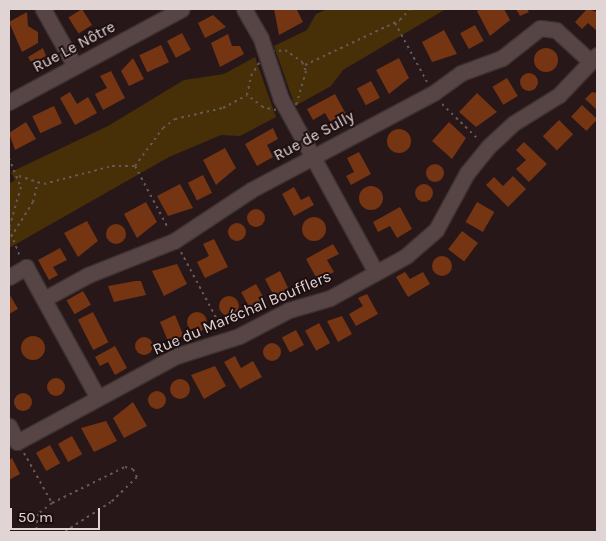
<!DOCTYPE html>
<meta charset="utf-8">
<style>
body{margin:0}
#map{position:relative;width:606px;height:541px;overflow:hidden;background:#271719;font-family:Karla,sans-serif}
div>[style]{position:absolute}
[style*='--x']{left:calc(var(--x)*1px);top:calc(var(--y)*1px);width:calc(var(--w)*1px);rotate:calc(var(--a)*1deg)}
.green>*{inset:0;background:#473007}
.building>*{inset:0;background:#753412;transform-origin:0 0}
.round{border-radius:50%}
.path>*{height:2px;margin-top:-1px;transform-origin:0;background:repeating-linear-gradient(90deg,#665859 0 2.5px,transparent 0 6.5px)}
.roads{filter:drop-shadow(1px 0 #3d3233) drop-shadow(-1px 0 #3d3233) drop-shadow(0 1px #3d3233) drop-shadow(0 -1px #3d3233)}
.minor>*{height:15px;margin:-7.5px;padding:0 7.5px;transform-origin:7.5px;border-radius:7.5px;background:#574445}
span{translate:-50% -50%;white-space:nowrap;text-align:center;line-height:1.15;-webkit-text-stroke:4px #1d0e10;paint-order:stroke}
.street-label{font-size:16px;color:#e0d4d5}
.frame{position:absolute;inset:0;border:10px solid #e0d4d5;pointer-events:none}
.scale{position:absolute;left:10px;top:508px;width:90px;height:22px;box-sizing:border-box;border:2px solid #e0d4d5;border-top:0;padding-left:6px;font-size:15px;line-height:18px;white-space:nowrap;color:#e0d4d5;-webkit-text-stroke:4px #1d0e10;paint-order:stroke}
</style>
<div id="map">
<div class="green">
<div style="clip-path:polygon(327px 9px,446px 9px,343px 70px,331px 86px,295px 106px,274px 46px,307px 30px,316px 14px)"></div>
<div style="clip-path:polygon(255px 57px,276px 117px,240px 136px,221px 135px,169px 157px,9px 248px,9px 184px,15px 180px,11px 172px,108px 126px,184px 80px,224px 74px)"></div>
</div>
<div class="building">
<div style="left:82px;top:9px;width:19px;height:16px;rotate:58deg"></div>
<div style="clip-path:polygon(274px 9px,297px 10px,303px 22px,279px 35px)"></div>
<div style="clip-path:polygon(482px 9px,504px 9px,510px 20px,490px 36px,477px 11px)"></div>
<div style="clip-path:polygon(516px 9px,527px 9px,529px 12px,520px 16px)"></div>
<div style="clip-path:polygon(587px 9px,597px 12px,597px 31px,588px 23px,582px 29px,575px 22px)"></div>
<div style="clip-path:polygon(27px 12px,28px 26px,38px 32px,38px 43px,22px 52px,9px 22px)"></div>
<div style="clip-path:polygon(213px 15px,226px 27px,205px 38px,198px 23px)"></div>
<div style="left:475px;top:25px;width:18px;height:17px;rotate:61deg"></div>
<div style="clip-path:polygon(444px 30px,457px 54px,432px 62px,422px 42px)"></div>
<div style="left:182px;top:33px;width:19px;height:17px;rotate:62deg"></div>
<div style="clip-path:polygon(228px 34px,232px 46px,240px 46px,244px 54px,220px 67px,211px 43px)"></div>
<div style="left:161px;top:45px;width:19px;height:24px;rotate:65deg"></div>
<div style="clip-path:polygon(43px 48px,49px 64px,36px 71px,28px 57px)"></div>
<div class="round" style="left:534px;top:48px;width:24px;height:24px"></div>
<div style="clip-path:polygon(133px 58px,144px 79px,129px 86px,121px 71px)"></div>
<div style="clip-path:polygon(399px 58px,409px 78px,389px 94px,376px 70px)"></div>
<div style="clip-path:polygon(111px 71px,125px 98px,103px 110px,95px 94px,107px 88px,100px 76px)"></div>
<div class="round" style="left:520px;top:73px;width:18px;height:18px"></div>
<div style="left:507px;top:78px;width:21px;height:17px;rotate:59deg"></div>
<div style="left:371px;top:81px;width:19px;height:16px;rotate:62deg"></div>
<div style="clip-path:polygon(70px 92px,77px 104px,88px 97px,97px 113px,75px 125px,60px 98px)"></div>
<div style="clip-path:polygon(592px 92px,597px 93px,597px 110px,585px 99px)"></div>
<div style="clip-path:polygon(477px 93px,497px 112px,476px 127px,459px 112px)"></div>
<div style="clip-path:polygon(335px 94px,347px 116px,332px 125px,325px 113px,313px 120px,307px 109px)"></div>
<div style="left:582px;top:105px;width:21px;height:16px;rotate:43deg"></div>
<div style="left:54px;top:106px;width:19px;height:24px;rotate:65deg"></div>
<div style="left:559px;top:120px;width:20px;height:23px;rotate:45deg"></div>
<div style="clip-path:polygon(26px 122px,36px 139px,15px 150px,9px 133px)"></div>
<div style="clip-path:polygon(449px 122px,466px 138px,452px 159px,432px 141px)"></div>
<div style="clip-path:polygon(273px 128px,278px 139px,267px 145px,273px 157px,257px 166px,245px 144px)"></div>
<div class="round" style="left:387px;top:129px;width:24px;height:24px"></div>
<div style="clip-path:polygon(524px 142px,547px 164px,529px 182px,516px 169px,526px 160px,516px 150px)"></div>
<div style="clip-path:polygon(225px 148px,236px 168px,216px 185px,203px 160px)"></div>
<div style="clip-path:polygon(359px 152px,371px 174px,351px 185px,346px 176px,354px 172px,347px 158px)"></div>
<div class="round" style="left:426px;top:164px;width:18px;height:18px"></div>
<div style="left:203px;top:175px;width:20px;height:17px;rotate:63deg"></div>
<div style="clip-path:polygon(513px 176px,526px 189px,508px 207px,486px 185px,494px 177px,503px 186px)"></div>
<div class="round" style="left:415px;top:184px;width:18px;height:18px"></div>
<div style="clip-path:polygon(180px 184px,193px 208px,168px 216px,157px 196px)"></div>
<div class="round" style="left:359px;top:186px;width:24px;height:24px"></div>
<div style="clip-path:polygon(294px 187px,301px 200px,309px 196px,314px 205px,294px 216px,282px 194px)"></div>
<div style="clip-path:polygon(146px 202px,157px 222px,137px 238px,124px 214px)"></div>
<div style="left:477px;top:202px;width:20px;height:23px;rotate:30deg"></div>
<div style="clip-path:polygon(400px 207px,412px 229px,397px 238px,390px 226px,378px 232px,373px 222px)"></div>
<div class="round" style="left:247px;top:209px;width:18px;height:18px"></div>
<div class="round" style="left:302px;top:217px;width:24px;height:24px"></div>
<div style="clip-path:polygon(87px 221px,98px 241px,78px 257px,64px 233px)"></div>
<div class="round" style="left:228px;top:223px;width:18px;height:18px"></div>
<div class="round" style="left:106px;top:224px;width:20px;height:20px"></div>
<div style="left:462px;top:231px;width:20px;height:23px;rotate:37deg"></div>
<div style="clip-path:polygon(214px 239px,228px 267px,205px 278px,197px 262px,209px 256px,203px 244px)"></div>
<div style="clip-path:polygon(333px 244px,339px 254px,327px 260px,334px 272px,318px 281px,306px 259px)"></div>
<div style="clip-path:polygon(60px 248px,67px 260px,53px 267px,58px 275px,49px 280px,38px 260px)"></div>
<div class="round" style="left:432px;top:256px;width:20px;height:20px"></div>
<div style="clip-path:polygon(177px 264px,187px 284px,164px 296px,152px 271px)"></div>
<div style="clip-path:polygon(280px 271px,289px 290px,276px 300px,265px 279px)"></div>
<div style="clip-path:polygon(405px 272px,410px 279px,423px 272px,430px 284px,408px 297px,396px 277px)"></div>
<div style="clip-path:polygon(135px 281px,141px 281px,146px 295px,114px 302px,108px 286px)"></div>
<div style="left:256px;top:284px;width:21px;height:17px;rotate:61deg"></div>
<div style="left:83px;top:291px;width:16px;height:19px;rotate:60deg"></div>
<div style="clip-path:polygon(367px 294px,378px 314px,356px 326px,349px 314px,363px 306px,358px 298px)"></div>
<div style="clip-path:polygon(10px 295px,18px 309px,9px 314px,9px 296px)"></div>
<div class="round" style="left:219px;top:296px;width:20px;height:20px"></div>
<div class="round" style="left:187px;top:312px;width:20px;height:20px"></div>
<div style="left:93px;top:312px;width:34px;height:17px;rotate:63deg"></div>
<div style="clip-path:polygon(175px 315px,184px 337px,168px 341px,160px 322px)"></div>
<div style="clip-path:polygon(342px 316px,352px 334px,338px 342px,327px 321px)"></div>
<div style="left:319px;top:323px;width:23px;height:16px;rotate:61deg"></div>
<div style="left:296px;top:330px;width:17px;height:16px;rotate:62deg"></div>
<div class="round" style="left:21px;top:336px;width:24px;height:24px"></div>
<div class="round" style="left:135px;top:337px;width:18px;height:18px"></div>
<div class="round" style="left:263px;top:343px;width:18px;height:18px"></div>
<div style="clip-path:polygon(115px 346px,127px 368px,115px 375px,108px 362px,100px 366px,95px 357px)"></div>
<div style="clip-path:polygon(235px 356px,241px 368px,253px 361px,262px 377px,240px 389px,224px 362px)"></div>
<div style="clip-path:polygon(215px 366px,226px 386px,204px 399px,191px 375px)"></div>
<div class="round" style="left:47px;top:378px;width:18px;height:18px"></div>
<div class="round" style="left:170px;top:379px;width:20px;height:20px"></div>
<div class="round" style="left:148px;top:391px;width:18px;height:18px"></div>
<div class="round" style="left:14px;top:393px;width:18px;height:18px"></div>
<div style="clip-path:polygon(133px 402px,147px 426px,124px 438px,113px 418px)"></div>
<div style="clip-path:polygon(106px 421px,117px 441px,94px 452px,81px 428px)"></div>
<div style="left:72px;top:436px;width:21px;height:16px;rotate:61deg"></div>
<div style="left:50px;top:445px;width:21px;height:16px;rotate:61deg"></div>
<div style="clip-path:polygon(12px 458px,20px 474px,9px 480px,9px 460px)"></div>
</div>
<div class="path">
<div style="--x:395;--y:23;--w:67;--a:61.5"></div>
<div style="--x:285;--y:50;--w:21;--a:35"></div>
<div style="--x:302;--y:62;--w:10;--a:66"></div>
<div style="--x:306;--y:71;--w:33;--a:106"></div>
<div style="--x:297;--y:103;--w:13;--a:129"></div>
<div style="--x:289;--y:113;--w:27;--a:-167"></div>
<div style="--x:263;--y:107;--w:20;--a:-143"></div>
<div style="--x:247;--y:95;--w:19;--a:-78"></div>
<div style="--x:251;--y:76;--w:28;--a:-58"></div>
<div style="--x:266;--y:52;--w:19;--a:-6"></div>
<div style="--x:305;--y:65;--w:105;--a:-25.3"></div>
<div style="--x:400;--y:20;--w:15;--a:-48"></div>
<div style="--x:442;--y:104;--w:50;--a:44.2"></div>
<div style="--x:9;--y:158;--w:31;--a:68"></div>
<div style="--x:21;--y:187;--w:43;--a:106.3"></div>
<div style="--x:9;--y:228;--w:30;--a:69"></div>
<div style="--x:135;--y:166;--w:70;--a:62"></div>
<div style="--x:19;--y:176;--w:26;--a:18"></div>
<div style="--x:44;--y:184;--w:70;--a:-14.8"></div>
<div style="--x:112;--y:166;--w:23;--a:0"></div>
<div style="--x:135;--y:166;--w:47;--a:-53.6"></div>
<div style="--x:163;--y:128;--w:15;--a:-37"></div>
<div style="--x:175;--y:119;--w:49;--a:-12.9"></div>
<div style="--x:223;--y:108;--w:27;--a:-28"></div>
<div style="--x:11;--y:237;--w:41;--a:-57.8"></div>
<div style="--x:33;--y:202;--w:18;--a:-77"></div>
<div style="--x:181;--y:252;--w:85;--a:61.9"></div>
<div style="--x:24;--y:453;--w:57;--a:60.8"></div>
<div style="--x:52;--y:503;--w:18;--a:142"></div>
<div style="--x:38;--y:514;--w:18;--a:96"></div>
<div style="--x:52;--y:503;--w:81;--a:-26.3"></div>
<div style="--x:125;--y:467;--w:8;--a:14"></div>
<div style="--x:133;--y:469;--w:9;--a:63"></div>
<div style="--x:137;--y:477;--w:36;--a:136"></div>
<div style="--x:111;--y:502;--w:56;--a:147.4"></div>
</div>
<div class="roads">
<div class="minor">
<div style="--x:43;--y:9;--w:65;--a:60.7"></div>
<div style="--x:244;--y:9;--w:34;--a:60"></div>
<div style="--x:261;--y:39;--w:63;--a:71.6"></div>
<div style="--x:281;--y:99;--w:196;--a:61.3"></div>
<div style="--x:9;--y:102;--w:196;--a:-28.3"></div>
<div style="--x:9;--y:277;--w:20;--a:-30"></div>
<div style="--x:26;--y:267;--w:149;--a:61.2"></div>
<div style="--x:44;--y:299;--w:50;--a:-28.6"></div>
<div style="--x:88;--y:275;--w:92;--a:-21.6"></div>
<div style="--x:174;--y:241;--w:92;--a:-33.5"></div>
<div style="--x:251;--y:190;--w:208;--a:-28"></div>
<div style="--x:435;--y:92;--w:32;--a:-36"></div>
<div style="--x:461;--y:73;--w:44;--a:-20.1"></div>
<div style="--x:502;--y:58;--w:48;--a:-38.3"></div>
<div style="--x:540;--y:28;--w:16;--a:7"></div>
<div style="--x:556;--y:30;--w:47;--a:42.4"></div>
<div style="--x:9;--y:426;--w:18;--a:63"></div>
<div style="--x:17;--y:442;--w:181;--a:-28.4"></div>
<div style="--x:176;--y:356;--w:66;--a:-17.6"></div>
<div style="--x:239;--y:336;--w:56;--a:-27.5"></div>
<div style="--x:289;--y:310;--w:43;--a:-16.3"></div>
<div style="--x:330;--y:298;--w:87;--a:-28.9"></div>
<div style="--x:406;--y:256;--w:40;--a:-41"></div>
<div style="--x:436;--y:230;--w:65;--a:-61.5"></div>
<div style="--x:467;--y:173;--w:33;--a:-51"></div>
<div style="--x:488;--y:147;--w:35;--a:-43"></div>
<div style="--x:514;--y:123;--w:53;--a:-31.9"></div>
<div style="--x:559;--y:95;--w:55;--a:-46.5"></div>
</div>
</div>
<div class="street-label">
<span style="left:74px;top:47px;rotate:-28deg">Rue Le Nôtre</span>
<span style="left:314px;top:136px;rotate:-28deg">Rue de Sully</span>
<span style="left:242px;top:313px;rotate:-23deg">Rue du Maréchal Boufflers</span>
</div>
<div class="frame"></div>
<div class="scale">50 m</div>
</div>
